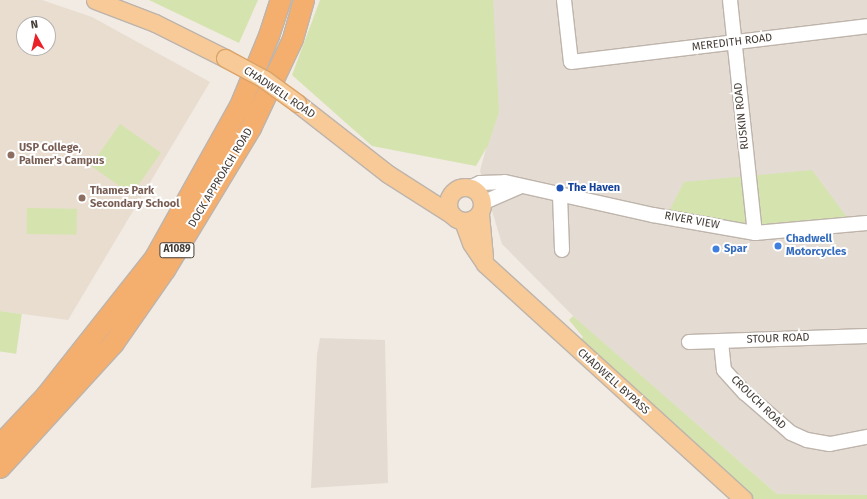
<!DOCTYPE html>
<style>
body{margin:0}
#map{position:relative;width:867px;height:499px;overflow:hidden;background:#f1ebe4;font-family:"Fira Sans",sans-serif}
div>[style]{position:absolute}
[style*='--x']{left:calc(var(--x)*1px);top:calc(var(--y)*1px);width:calc(var(--w)*1px);rotate:calc(var(--a)*1deg)}
.residential>*{inset:0;background:#e4dcd3}
.education>*{inset:0;background:#e9ddcf}
.green>*{inset:0;background:#d5e3af;transform-origin:0 0}
.roads{filter:drop-shadow(1px 0 #beb4ab) drop-shadow(-1px 0 #beb4ab) drop-shadow(0 1px #beb4ab) drop-shadow(0 -1px #beb4ab)}
.minor>*{height:14px;margin:-7px;padding:0 7px;transform-origin:7px;border-radius:7px;background:#fff}
.major>*{height:17px;margin:-8.5px;padding:0 8.5px;transform-origin:8.5px;border-radius:8.5px;background:#f7ca97}
.major>.ring{margin:-8.5px;padding:0;box-sizing:content-box;background:none;border:17px solid #f7ca97;border-radius:50%}
.highway>*{height:20px;margin:-10px;padding:0 10px;transform-origin:10px;border-radius:10px;background:#f4ae6d}
.bridges{filter:drop-shadow(1px 0 #dba369) drop-shadow(-1px 0 #dba369) drop-shadow(0 1px #dba369) drop-shadow(0 -1px #dba369)}
.major-bridge>*{height:17px;margin:-8.5px;padding:0 8.5px;transform-origin:8.5px;border-radius:8.5px;background:#f7ca97}
.dots>*{width:11px;height:11px;translate:-50% -50%;box-sizing:border-box;border:2px solid #fff;border-radius:50%}
span{translate:-50% -50%;white-space:nowrap;text-align:center;line-height:1.15;-webkit-text-stroke:4px #fff;paint-order:stroke}
.shield-label span{padding:1px 3px;background:#fff;border:1px solid;border-radius:3px;-webkit-text-stroke-width:0}
.shield-label{font-size:10px;color:#433b35;font-weight:700}
.street-label{font-size:11px;color:#433b35}
.education-label{font-size:11px;color:#785e54;font-weight:700}
.left{translate:0 -50%;text-align:left}
.transit-label{font-size:11px;color:#164399;font-weight:700}
.shop-label{font-size:11px;color:#366cbe;font-weight:700}
.north{position:absolute;left:16px;top:16px;width:40px;height:40px;box-sizing:border-box;background:#fff;border:1px solid #b4b1ae;border-radius:50%;rotate:352deg;font-size:11px;font-weight:700;line-height:16px;text-align:center;color:#433b35}
.north::after{content:'';display:block;margin:auto;width:14px;height:18px;background:#eb2128;clip-path:polygon(50% 0,100% 100%,50% 72%,0 100%)}
</style>
<div id="map">
<div class="residential">
<div style="clip-path:polygon(490px 0,867px 0,867px 495px,777px 494px,578px 321px,502px 244px,480px 171px,497px 106px)"></div>
<div style="clip-path:polygon(320px 338px,385px 340px,388px 483px,311px 488px,317px 355px)"></div>
</div>
<div class="education">
<div style="clip-path:polygon(evenodd,0 0,42px 0,92px 17px,210px 82px,68px 320px,0 311px,0 0,24px 24px,48px 24px,48px 48px,24px 48px,24px 24px)"></div>
</div>
<div class="green">
<div style="clip-path:polygon(149px 0,258px 0,239px 43px)"></div>
<div style="clip-path:polygon(320px 0,493px 0,499px 112px,488px 145px,476px 166px,372px 146px,292px 75px)"></div>
<div style="left:120px;top:124px;width:50px;height:51px;rotate:35deg"></div>
<div style="clip-path:polygon(812px 170px,852px 224px,755px 233px,666px 217px,684px 182px)"></div>
<div style="left:27px;top:208px;width:50px;height:26px;rotate:1deg"></div>
<div style="left:0;top:311px;width:22px;height:40px;rotate:8deg"></div>
<div style="clip-path:polygon(573px 316px,777px 494px,867px 495px,867px 499px,753px 499px,580px 340px,583px 337px,569px 320px)"></div>
</div>
<div class="roads">
<div class="minor">
<div style="--x:564;--y:0;--w:62;--a:83.6"></div>
<div style="--x:571;--y:62;--w:298;--a:-6.9"></div>
<div style="--x:730;--y:0;--w:234;--a:83.9"></div>
<div style="--x:469;--y:188;--w:12;--a:-24"></div>
<div style="--x:480;--y:183;--w:25;--a:-2"></div>
<div style="--x:505;--y:182;--w:152;--a:12.6"></div>
<div style="--x:653;--y:215;--w:104;--a:10"></div>
<div style="--x:755;--y:233;--w:112;--a:-5.1"></div>
<div style="--x:560;--y:195;--w:55;--a:87.9"></div>
<div style="--x:482;--y:203;--w:40;--a:-23.4"></div>
<div style="--x:689;--y:342;--w:178;--a:-1.9"></div>
<div style="--x:721;--y:342;--w:28;--a:84"></div>
<div style="--x:724;--y:370;--w:31;--a:48"></div>
<div style="--x:745;--y:393;--w:61;--a:41"></div>
<div style="--x:791;--y:433;--w:17;--a:24"></div>
<div style="--x:807;--y:440;--w:23;--a:10"></div>
<div style="--x:830;--y:444;--w:38;--a:-11"></div>
</div>
<div class="major">
<div style="--x:95;--y:0;--w:64;--a:21"></div>
<div style="--x:155;--y:23;--w:78;--a:26.6"></div>
<div style="--x:297;--y:103;--w:115;--a:38"></div>
<div style="--x:388;--y:174;--w:76;--a:32.6"></div>
<div class="ring" style="left:448px;top:187px;width:17px;height:17px"></div>
<div style="--x:480;--y:214;--w:43;--a:84.7"></div>
<div style="--x:463;--y:221;--w:23;--a:70"></div>
<div style="--x:471;--y:243;--w:25;--a:56"></div>
<div style="--x:485;--y:264;--w:349;--a:42.3"></div>
</div>
<div class="highway">
<div style="--x:0;--y:445;--w:67;--a:-46.8"></div>
<div style="--x:46;--y:396;--w:176;--a:-51.7"></div>
<div style="--x:155;--y:258;--w:174;--a:-60.8"></div>
<div style="--x:240;--y:106;--w:76;--a:-67.5"></div>
<div style="--x:269;--y:36;--w:38;--a:-72"></div>
<div style="--x:0;--y:468;--w:169;--a:-47.6"></div>
<div style="--x:114;--y:343;--w:89;--a:-55.1"></div>
<div style="--x:165;--y:270;--w:166;--a:-58.8"></div>
<div style="--x:251;--y:128;--w:98;--a:-64.7"></div>
<div style="--x:293;--y:39;--w:41;--a:-74.2"></div>
</div>
</div>
<div class="bridges">
<div class="major-bridge">
<div style="--x:225;--y:58;--w:44;--a:28.3"></div>
<div style="--x:264;--y:79;--w:41;--a:36"></div>
</div>
</div>
<div class="dots">
<div style="left:11px;top:155px;background:#8d6e63"></div>
<div style="left:560px;top:188px;background:#1a4fb4"></div>
<div style="left:82px;top:198px;background:#8d6e63"></div>
<div style="left:778px;top:246px;background:#3f7fe0"></div>
<div style="left:716px;top:249px;background:#3f7fe0"></div>
</div>
<div class="shield-label">
<span style="left:177px;top:250px">A1089</span>
</div>
<div class="street-label">
<span style="left:732px;top:43px;rotate:-7deg">MEREDITH ROAD</span>
<span style="left:279px;top:93px;rotate:34deg">CHADWELL ROAD</span>
<span style="left:742px;top:116px;rotate:-96deg">RUSKIN ROAD</span>
<span style="left:221px;top:178px;rotate:-59deg">DOCK APPROACH ROAD</span>
<span style="left:692px;top:221px;rotate:10deg">RIVER VIEW</span>
<span style="left:778px;top:339px;rotate:-2deg">STOUR ROAD</span>
<span style="left:613px;top:382px;rotate:42deg">CHADWELL BYPASS</span>
<span style="left:758px;top:403px;rotate:44deg">CROUCH ROAD</span>
</div>
<div class="education-label">
<span class="left" style="left:19px;top:155px">USP College,<br>Palmer's Campus</span>
<span class="left" style="left:90px;top:198px">Thames Park<br>Secondary School</span>
</div>
<div class="transit-label">
<span class="left" style="left:568px;top:188px">The Haven</span>
</div>
<div class="shop-label">
<span class="left" style="left:786px;top:246px">Chadwell<br>Motorcycles</span>
<span class="left" style="left:724px;top:249px">Spar</span>
</div>
<div class="north">N</div>
</div>
